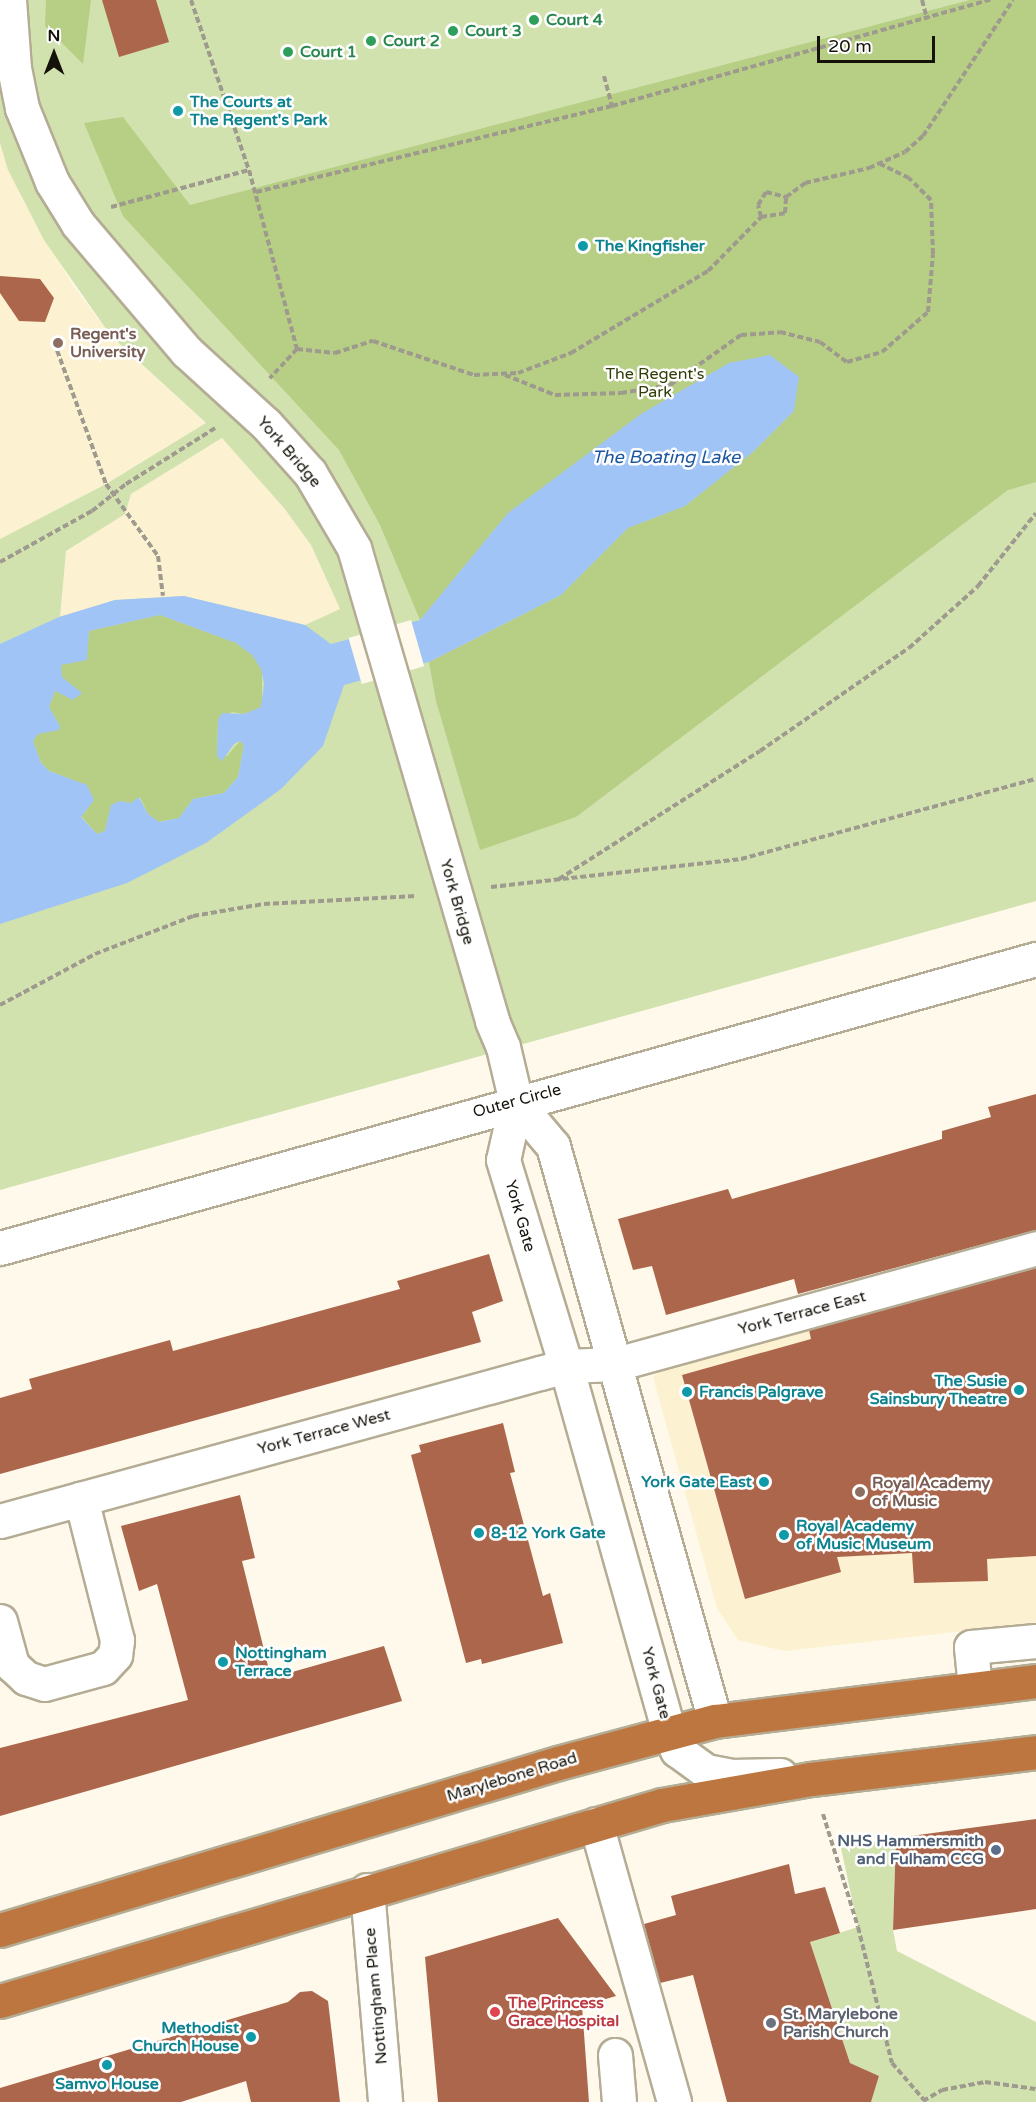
<!DOCTYPE html>
<style>
body{margin:0}
#map{position:relative;width:1036px;height:2102px;overflow:hidden;background:#fef9ea;font-family:"Varela Round",sans-serif}
div>[style]{position:absolute}
[style*='--x']{left:calc(var(--x)*1px);top:calc(var(--y)*1px);width:calc(var(--w)*1px);rotate:calc(var(--a)*1deg)}
.built>*{inset:0;background:#fcf1d1}
.green>*{inset:0;background:#d1e2af}
.forest>*{inset:0;background:#b7ce85}
.water>*{inset:0;background:#a0c4f5}
.pier>*{inset:0;background:#fef9ea;transform-origin:0 0}
.building>*{inset:0;background:#ac664b}
.path>*{height:4px;margin-top:-2px;transform-origin:0;background:repeating-linear-gradient(90deg,#9e9a8e 0 6px,transparent 0 9px)}
.roads{filter:drop-shadow(2px 0 #b4ac94) drop-shadow(-2px 0 #b4ac94) drop-shadow(0 2px #b4ac94) drop-shadow(0 -2px #b4ac94)}
.minor>*{height:33px;margin:-16.5px;padding:0 16.5px;transform-origin:16.5px;border-radius:16.5px;background:#fff}
.highway>*{height:33px;margin:-16.5px;padding:0 16.5px;transform-origin:16.5px;border-radius:16.5px;background:#bd7640}
.path-bridge>*{height:4px;margin-top:-2px;transform-origin:0;background:repeating-linear-gradient(90deg,#9e9a8e 0 6px,transparent 0 9px)}
.dots>*{width:16px;height:16px;translate:-50% -50%;box-sizing:border-box;border:3px solid #fff;border-radius:50%}
span{translate:-50% -50%;white-space:nowrap;text-align:center;line-height:1.15;-webkit-text-stroke:5px #fff;paint-order:stroke}
.leisure-label{font-size:16px;color:#27864d;font-weight:700}
.left{translate:0 -50%;text-align:left}
.culture-label{font-size:16px;color:#0d838f;font-weight:700}
.right{translate:-100% -50%;text-align:right}
.education-label{font-size:16px;color:#785e54;font-weight:700}
.park-label{font-size:16px;color:#303d06}
.street-label{font-size:16px;color:#15120a}
.service-label{font-size:16px;color:#4e5e75;font-weight:700}
.health-label{font-size:16px;color:#be3a42;font-weight:700}
.worship-label{font-size:16px;color:#5b616d;font-weight:700}
.water-label{font-size:18px;color:#1d579d;font-style:italic}
.north{position:absolute;left:24px;top:24px;width:60px;height:60px;-webkit-text-stroke:4px #fff;paint-order:stroke;rotate:0deg;font-size:16px;font-weight:700;line-height:24px;text-align:center;color:#15120a}
.north::after{content:'';display:block;margin:auto;width:21px;height:27px;background:#15120a;clip-path:polygon(50% 0,100% 100%,50% 72%,0 100%)}
.scale{position:absolute;left:817px;top:36px;width:118px;height:27px;box-sizing:border-box;border:3px solid #15120a;border-top:0;padding-left:8px;font-size:18px;line-height:21px;white-space:nowrap;color:#15120a;-webkit-text-stroke:4px #fff;paint-order:stroke}
</style>
<div id="map">
<div class="built">
<div style="clip-path:polygon(0 143px,24px 202px,73px 285px,111px 336px,206px 424px,106px 484px,0 539px)"></div>
<div style="clip-path:polygon(222px 438px,284px 508px,311px 545px,340px 609px,305px 625px,184px 596px,115px 600px,59px 617px,66px 551px,124px 514px,131px 494px)"></div>
<div style="clip-path:polygon(1036px 1258px,1036px 1623px,784px 1651px,738px 1640px,717px 1608px,653px 1377px,673px 1358px)"></div>
</div>
<div class="green">
<div style="clip-path:polygon(evenodd,0 0,1036px 0,1036px 901px,0 1190px,0 539px,106px 484px,206px 423px,111px 336px,44px 240px,8px 170px,0 143px,0 0,222px 438px,284px 508px,311px 545px,340px 609px,305px 625px,184px 596px,115px 600px,60px 617px,66px 551px,125px 514px,131px 494px,222px 438px)"></div>
<div style="clip-path:polygon(896px 1838px,893px 1930px,897px 1951px,1036px 2022px,1036px 2102px,871px 2102px,879px 2076px,850px 2063px,810px 1942px,858px 1927px,841px 1848px)"></div>
</div>
<div class="forest">
<div style="clip-path:polygon(46px 0,91px 0,83px 64px,45px 26px)"></div>
<div style="clip-path:polygon(970px 0,1036px 0,1036px 482px,1008px 490px,576px 817px,480px 850px,436px 701px,429px 662px,561px 595px,628px 528px,685px 506px,753px 452px,794px 411px,508px 513px,420px 620px,380px 525px,339px 450px,123px 216px,84px 123px,123px 117px,190px 205px)"></div>
<div style="clip-path:polygon(160px 615px,236px 643px,252px 655px,262px 669px,262px 707px,244px 714px,232px 712px,218px 720px,217px 755px,227px 756px,240px 741px,244px 745px,238px 777px,224px 793px,193px 799px,179px 818px,158px 822px,148px 814px,140px 797px,131px 803px,120px 801px,111px 805px,105px 831px,97px 834px,81px 816px,87px 810px,87px 785px,49px 771px,41px 763px,33px 741px,38px 734px,60px 726px,49px 707px,55px 691px,81px 694px,61px 677px,61px 665px,79px 660px,87px 650px,89px 631px)"></div>
</div>
<div class="water">
<div style="clip-path:polygon(evenodd,770px 355px,799px 377px,794px 411px,753px 452px,685px 506px,628px 528px,561px 595px,429px 662px,344px 685px,323px 746px,281px 789px,206px 843px,127px 883px,0 924px,0 644px,59px 617px,115px 600px,184px 596px,305px 625px,331px 644px,420px 620px,508px 513px,641px 414px,729px 363px,770px 355px,160px 615px,236px 643px,252px 655px,261px 669px,264px 684px,261px 707px,244px 714px,222px 713px,218px 720px,217px 756px,222px 761px,234px 744px,240px 741px,244px 745px,238px 777px,224px 793px,193px 799px,179px 818px,159px 822px,148px 814px,139px 797px,131px 803px,120px 801px,111px 805px,105px 831px,97px 834px,81px 817px,94px 800px,87px 785px,49px 771px,41px 763px,33px 741px,38px 734px,59px 730px,60px 726px,49px 707px,55px 691px,73px 700px,82px 693px,62px 677px,61px 665px,87px 660px,89px 631px,160px 615px)"></div>
</div>
<div class="pier">
<div style="left:411px;top:620px;width:48px;height:65px;rotate:74deg"></div>
</div>
<div class="building">
<div style="clip-path:polygon(102px 0,156px 0,169px 42px,119px 57px)"></div>
<div style="clip-path:polygon(0 276px,40px 279px,54px 298px,45px 322px,19px 321px,0 293px)"></div>
<div style="clip-path:polygon(1036px 1094px,1036px 1230px,798px 1294px,794px 1279px,666px 1315px,652px 1266px,633px 1270px,618px 1219px,728px 1189px,732px 1199px,942px 1139px,942px 1131px,991px 1117px,988px 1107px)"></div>
<div style="clip-path:polygon(489px 1254px,503px 1301px,472px 1312px,481px 1342px,0 1474px,0 1398px,32px 1389px,29px 1379px,170px 1340px,173px 1351px,400px 1289px,397px 1281px)"></div>
<div style="clip-path:polygon(1036px 1267px,1036px 1556px,987px 1559px,988px 1581px,914px 1583px,912px 1553px,837px 1557px,841px 1572px,745px 1599px,682px 1375px,811px 1339px,809px 1330px)"></div>
<div style="clip-path:polygon(503px 1423px,515px 1472px,510px 1473px,543px 1596px,550px 1593px,563px 1643px,482px 1664px,481px 1659px,466px 1663px,411px 1455px,421px 1452px,419px 1445px)"></div>
<div style="clip-path:polygon(240px 1495px,255px 1558px,242px 1561px,271px 1678px,384px 1646px,402px 1701px,0 1816px,0 1748px,188px 1700px,157px 1584px,139px 1591px,121px 1526px)"></div>
<div style="clip-path:polygon(1036px 1819px,1036px 1909px,893px 1930px,896px 1838px)"></div>
<div style="clip-path:polygon(789px 1864px,795px 1894px,825px 1887px,840px 1933px,810px 1942px,850px 2063px,879px 2076px,871px 2102px,727px 2102px,693px 1975px,660px 1983px,644px 1924px,676px 1915px,671px 1896px)"></div>
<div style="clip-path:polygon(558px 1918px,616px 1996px,582px 2006px,589px 2102px,438px 2102px,425px 1957px)"></div>
<div style="clip-path:polygon(312px 1991px,328px 2001px,340px 2102px,251px 2102px,246px 2081px,181px 2102px,0 2102px,0 2088px,288px 2002px,300px 1992px)"></div>
</div>
<div class="path">
<div style="--x:191;--y:0;--w:180;--a:71.2"></div>
<div style="--x:249;--y:170;--w:185;--a:75"></div>
<div style="--x:297;--y:349;--w:40;--a:133"></div>
<div style="--x:922;--y:0;--w:20;--a:75"></div>
<div style="--x:604;--y:76;--w:31;--a:75"></div>
<div style="--x:256;--y:192;--w:366;--a:-13.6"></div>
<div style="--x:612;--y:106;--w:393;--a:-15.7"></div>
<div style="--x:111;--y:207;--w:143;--a:-15"></div>
<div style="--x:761;--y:217;--w:12;--a:-104"></div>
<div style="--x:758;--y:205;--w:15;--a:-58"></div>
<div style="--x:766;--y:192;--w:21;--a:14"></div>
<div style="--x:54;--y:342;--w:151;--a:69.9"></div>
<div style="--x:106;--y:484;--w:89;--a:54.2"></div>
<div style="--x:158;--y:556;--w:40;--a:82.9"></div>
<div style="--x:297;--y:349;--w:38;--a:6"></div>
<div style="--x:335;--y:353;--w:40;--a:-18"></div>
<div style="--x:373;--y:341;--w:107;--a:18.6"></div>
<div style="--x:474;--y:375;--w:44;--a:-2.6"></div>
<div style="--x:518;--y:373;--w:57;--a:-20.7"></div>
<div style="--x:571;--y:353;--w:160;--a:-30.9"></div>
<div style="--x:708;--y:271;--w:76;--a:-45.5"></div>
<div style="--x:761;--y:217;--w:24;--a:-9"></div>
<div style="--x:785;--y:213;--w:16;--a:-86"></div>
<div style="--x:786;--y:197;--w:24;--a:-36"></div>
<div style="--x:805;--y:183;--w:66;--a:-13.2"></div>
<div style="--x:869;--y:168;--w:39;--a:-24"></div>
<div style="--x:905;--y:152;--w:24;--a:-42"></div>
<div style="--x:923;--y:136;--w:163;--a:-56.5"></div>
<div style="--x:505;--y:375;--w:54;--a:21.8"></div>
<div style="--x:555;--y:395;--w:66;--a:-1.7"></div>
<div style="--x:621;--y:393;--w:50;--a:-9.3"></div>
<div style="--x:670;--y:385;--w:87;--a:-35.2"></div>
<div style="--x:741;--y:335;--w:39;--a:-4"></div>
<div style="--x:780;--y:332;--w:41;--a:14"></div>
<div style="--x:820;--y:342;--w:34;--a:37"></div>
<div style="--x:847;--y:362;--w:36;--a:-16"></div>
<div style="--x:882;--y:352;--w:61;--a:-41"></div>
<div style="--x:928;--y:312;--w:58;--a:-85.1"></div>
<div style="--x:933;--y:254;--w:54;--a:-92.1"></div>
<div style="--x:931;--y:200;--w:31;--a:-135"></div>
<div style="--x:909;--y:178;--w:32;--a:-154"></div>
<div style="--x:126;--y:484;--w:107;--a:-32.1"></div>
<div style="--x:0;--y:562;--w:105;--a:-29"></div>
<div style="--x:559;--y:879;--w:238;--a:-32.5"></div>
<div style="--x:760;--y:751;--w:181;--a:-34.7"></div>
<div style="--x:909;--y:648;--w:93;--a:-41.9"></div>
<div style="--x:978;--y:586;--w:93;--a:-51.5"></div>
<div style="--x:491;--y:887;--w:252;--a:-6.4"></div>
<div style="--x:741;--y:859;--w:306;--a:-15.2"></div>
<div style="--x:0;--y:1005;--w:108;--a:-28.2"></div>
<div style="--x:95;--y:954;--w:105;--a:-21.2"></div>
<div style="--x:193;--y:916;--w:72;--a:-9.6"></div>
<div style="--x:264;--y:904;--w:152;--a:-3"></div>
<div style="--x:823;--y:1814;--w:118;--a:72.8"></div>
<div style="--x:858;--y:1927;--w:140;--a:76"></div>
<div style="--x:892;--y:2063;--w:49;--a:49.1"></div>
<div style="--x:923;--y:2101;--w:22;--a:-30"></div>
<div style="--x:942;--y:2090;--w:44;--a:-10.5"></div>
<div style="--x:985;--y:2082;--w:51;--a:7.8"></div>
</div>
<div class="roads">
<div class="minor">
<div style="--x:9;--y:0;--w:68;--a:85.8"></div>
<div style="--x:14;--y:68;--w:41;--a:78.7"></div>
<div style="--x:22;--y:108;--w:80;--a:67.9"></div>
<div style="--x:52;--y:182;--w:49;--a:58.2"></div>
<div style="--x:78;--y:224;--w:167;--a:49.6"></div>
<div style="--x:186;--y:351;--w:108;--a:42.4"></div>
<div style="--x:266;--y:424;--w:66;--a:48.1"></div>
<div style="--x:310;--y:473;--w:87;--a:59.6"></div>
<div style="--x:354;--y:548;--w:493;--a:73.7"></div>
<div style="--x:492;--y:1021;--w:28;--a:67"></div>
<div style="--x:503;--y:1047;--w:57;--a:76.7"></div>
<div style="--x:516;--y:1102;--w:59;--a:102.6"></div>
<div style="--x:503;--y:1160;--w:215;--a:73"></div>
<div style="--x:566;--y:1366;--w:380;--a:74.3"></div>
<div style="--x:669;--y:1732;--w:20;--a:66"></div>
<div style="--x:677;--y:1750;--w:36;--a:36"></div>
<div style="--x:706;--y:1771;--w:25;--a:11"></div>
<div style="--x:731;--y:1776;--w:49;--a:-1.2"></div>
<div style="--x:516;--y:1102;--w:57;--a:49.9"></div>
<div style="--x:553;--y:1146;--w:597;--a:74.27"></div>
<div style="--x:0;--y:1248;--w:1076;--a:-15.59"></div>
<div style="--x:0;--y:1521;--w:560;--a:-15.33"></div>
<div style="--x:540;--y:1373;--w:27;--a:-15"></div>
<div style="--x:566;--y:1366;--w:50;--a:-2.3"></div>
<div style="--x:616;--y:1364;--w:436;--a:-15.4"></div>
<div style="--x:0;--y:1621;--w:46;--a:74.7"></div>
<div style="--x:12;--y:1665;--w:19;--a:43"></div>
<div style="--x:26;--y:1678;--w:19;--a:18"></div>
<div style="--x:44;--y:1684;--w:61;--a:-15.2"></div>
<div style="--x:103;--y:1668;--w:18;--a:-47"></div>
<div style="--x:115;--y:1655;--w:15;--a:-82"></div>
<div style="--x:117;--y:1640;--w:146;--a:-104.3"></div>
<div style="--x:975;--y:1688;--w:41;--a:-95.6"></div>
<div style="--x:971;--y:1647;--w:65;--a:-5.3"></div>
<div style="--x:596;--y:1824;--w:289;--a:74.3"></div>
<div style="--x:367;--y:1890;--w:213;--a:85.1"></div>
<div style="--x:615;--y:2055;--w:47;--a:85.1"></div>
</div>
<div class="highway">
<div style="--x:0;--y:1930;--w:582;--a:-16.66"></div>
<div style="--x:558;--y:1763;--w:163;--a:-15"></div>
<div style="--x:715;--y:1721;--w:323;--a:-7.1"></div>
<div style="--x:0;--y:2001;--w:690;--a:-16.49"></div>
<div style="--x:662;--y:1805;--w:151;--a:-9.9"></div>
<div style="--x:811;--y:1779;--w:227;--a:-6.8"></div>
</div>
</div>
<div class="path-bridge">
<div style="--x:92;--y:511;--w:43;--a:-38.5"></div>
</div>
<div class="dots">
<div style="left:534px;top:20px;background:#2e9e5b"></div>
<div style="left:453px;top:31px;background:#2e9e5b"></div>
<div style="left:371px;top:41px;background:#2e9e5b"></div>
<div style="left:288px;top:52px;background:#2e9e5b"></div>
<div style="left:178px;top:111px;background:#0f9aa8"></div>
<div style="left:583px;top:246px;background:#0f9aa8"></div>
<div style="left:58px;top:343px;background:#8d6e63"></div>
<div style="left:1019px;top:1390px;background:#0f9aa8"></div>
<div style="left:687px;top:1392px;background:#0f9aa8"></div>
<div style="left:764px;top:1482px;background:#0f9aa8"></div>
<div style="left:860px;top:1492px;background:#8d6e63"></div>
<div style="left:479px;top:1533px;background:#0f9aa8"></div>
<div style="left:784px;top:1535px;background:#0f9aa8"></div>
<div style="left:223px;top:1662px;background:#0f9aa8"></div>
<div style="left:996px;top:1850px;background:#5c6f8a"></div>
<div style="left:495px;top:2012px;background:#e0444e"></div>
<div style="left:771px;top:2023px;background:#6b7280"></div>
<div style="left:251px;top:2037px;background:#0f9aa8"></div>
<div style="left:107px;top:2065px;background:#0f9aa8"></div>
</div>
<div class="leisure-label">
<span class="left" style="left:546px;top:20px">Court 4</span>
<span class="left" style="left:465px;top:31px">Court 3</span>
<span class="left" style="left:383px;top:41px">Court 2</span>
<span class="left" style="left:300px;top:52px">Court 1</span>
</div>
<div class="culture-label">
<span class="left" style="left:190px;top:111px">The Courts at<br>The Regent's Park</span>
<span class="left" style="left:595px;top:246px">The Kingfisher</span>
<span class="right" style="left:1007px;top:1390px">The Susie<br>Sainsbury Theatre</span>
<span class="left" style="left:699px;top:1392px">Francis Palgrave</span>
<span class="right" style="left:752px;top:1482px">York Gate East</span>
<span class="left" style="left:796px;top:1535px">Royal Academy<br>of Music Museum</span>
<span class="left" style="left:491px;top:1533px">8-12 York Gate</span>
<span class="left" style="left:235px;top:1662px">Nottingham<br>Terrace</span>
<span class="right" style="left:239px;top:2037px">Methodist<br>Church House</span>
<span style="left:107px;top:2084px">Samvo House</span>
</div>
<div class="education-label">
<span class="left" style="left:70px;top:343px">Regent's<br>University</span>
<span class="left" style="left:872px;top:1492px">Royal Academy<br>of Music</span>
</div>
<div class="park-label">
<span style="left:655px;top:383px">The Regent's<br>Park</span>
</div>
<div class="street-label">
<span style="left:289px;top:452px;rotate:49deg">York Bridge</span>
<span style="left:457px;top:902px;rotate:74deg">York Bridge</span>
<span style="left:517px;top:1101px;rotate:-15deg">Outer Circle</span>
<span style="left:520px;top:1216px;rotate:74deg">York Gate</span>
<span style="left:802px;top:1313px;rotate:-15deg">York Terrace East</span>
<span style="left:324px;top:1432px;rotate:-15deg">York Terrace West</span>
<span style="left:656px;top:1683px;rotate:75deg">York Gate</span>
<span style="left:512px;top:1777px;rotate:-17deg">Marylebone Road</span>
<span style="left:376px;top:1996px;rotate:-95deg">Nottingham Place</span>
</div>
<div class="service-label">
<span class="right" style="left:984px;top:1850px">NHS Hammersmith<br>and Fulham CCG</span>
</div>
<div class="health-label">
<span class="left" style="left:508px;top:2012px">The Princess<br>Grace Hospital</span>
</div>
<div class="worship-label">
<span class="left" style="left:783px;top:2023px">St. Marylebone<br>Parish Church</span>
</div>
<div class="water-label">
<span style="left:666px;top:457px">The Boating Lake</span>
</div>
<div class="north">N</div>
<div class="scale">20 m</div>
</div>
